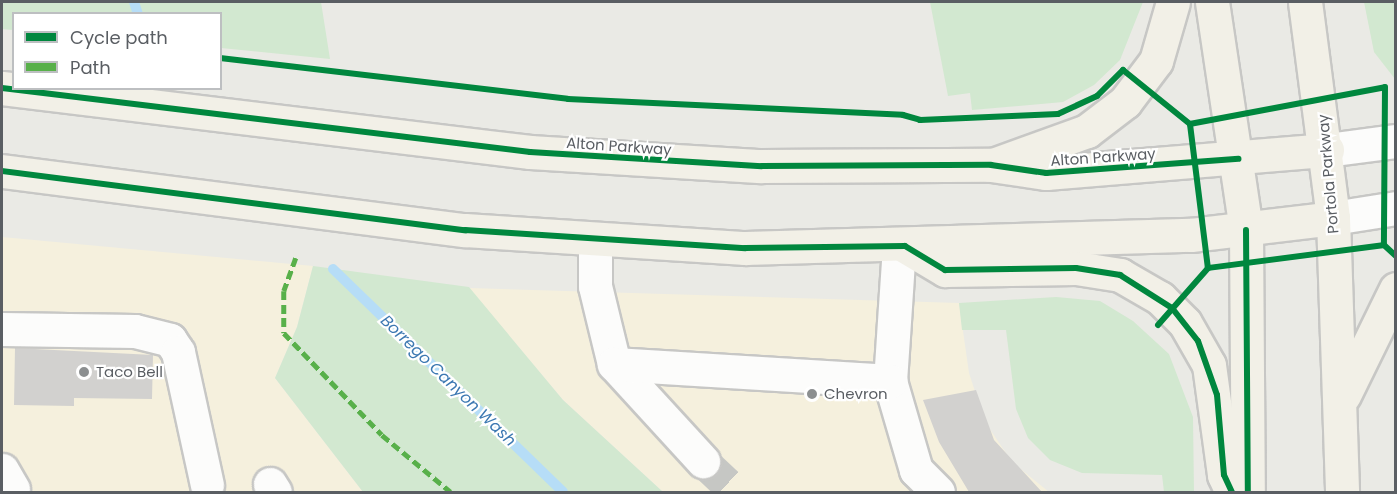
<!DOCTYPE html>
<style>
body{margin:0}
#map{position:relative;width:1397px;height:494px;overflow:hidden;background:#eaeae5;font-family:Poppins,sans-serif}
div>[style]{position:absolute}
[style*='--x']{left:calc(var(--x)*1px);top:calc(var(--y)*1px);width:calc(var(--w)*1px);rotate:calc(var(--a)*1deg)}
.commercial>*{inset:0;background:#f5f0dd}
.green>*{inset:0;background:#d2e8d0}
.stream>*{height:10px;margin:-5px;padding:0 5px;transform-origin:5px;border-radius:5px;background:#b6ddf7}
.building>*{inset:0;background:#d2d1cf}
.minor-tunnel>*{height:33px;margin-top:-16.5px;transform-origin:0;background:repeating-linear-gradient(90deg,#c6c7c4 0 33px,transparent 0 49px)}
.roads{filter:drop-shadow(2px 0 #c7c7c5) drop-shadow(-2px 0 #c7c7c5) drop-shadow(0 2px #c7c7c5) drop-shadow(0 -2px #c7c7c5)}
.minor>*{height:33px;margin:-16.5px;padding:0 16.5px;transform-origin:16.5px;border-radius:16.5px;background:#fcfcfb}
.major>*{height:33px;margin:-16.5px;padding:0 16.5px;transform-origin:16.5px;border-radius:16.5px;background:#f2f0e7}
.quiet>*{height:4.5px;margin-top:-2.25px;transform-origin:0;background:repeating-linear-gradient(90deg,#58b04a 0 9px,transparent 0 13.5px)}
.cycleway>*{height:6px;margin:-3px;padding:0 3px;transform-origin:3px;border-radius:3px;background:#00873e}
.dots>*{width:16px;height:16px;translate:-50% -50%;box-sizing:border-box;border:3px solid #fff;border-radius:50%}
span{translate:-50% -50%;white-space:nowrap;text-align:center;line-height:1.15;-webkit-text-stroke:4.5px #fff;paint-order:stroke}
.street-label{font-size:15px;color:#5a5e63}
.poi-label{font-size:15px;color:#5a5e63}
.left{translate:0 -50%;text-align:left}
.water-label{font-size:16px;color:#3d79b2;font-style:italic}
.frame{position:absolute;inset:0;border:3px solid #5a5e63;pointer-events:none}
.legend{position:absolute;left:12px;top:12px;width:210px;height:78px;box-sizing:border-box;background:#fff;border:2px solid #bdbfc1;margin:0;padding:8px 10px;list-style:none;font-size:18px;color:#5a5e63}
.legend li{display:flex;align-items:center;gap:12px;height:30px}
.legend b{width:30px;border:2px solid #bdbfc1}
</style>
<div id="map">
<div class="commercial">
<div style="clip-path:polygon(2px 237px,313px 266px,297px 327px,275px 378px,363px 492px,2px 492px)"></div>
<div style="clip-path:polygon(469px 288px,959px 303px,969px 373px,985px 422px,1012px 462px,1049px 492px,663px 492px,563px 400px)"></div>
</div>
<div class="green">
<div style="clip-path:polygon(2px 2px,321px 2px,330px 59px,221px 48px,220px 14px,14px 14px,13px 30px,2px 29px)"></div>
<div style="clip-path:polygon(930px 2px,1143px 2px,1120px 60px,1094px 85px,1063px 102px,972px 110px,970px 93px,948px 96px)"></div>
<div style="clip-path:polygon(1364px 2px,1395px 2px,1395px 79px,1374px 52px)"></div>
<div style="clip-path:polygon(313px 266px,469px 287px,563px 400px,663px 492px,363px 492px,275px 378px,297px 327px)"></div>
<div style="clip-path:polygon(1056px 297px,1100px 301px,1133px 321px,1169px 354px,1193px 417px,1194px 492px,1164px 492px,1162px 475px,1082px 473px,1050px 460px,1028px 438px,1016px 409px,1006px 330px,962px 330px,959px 303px)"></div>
</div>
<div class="stream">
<div style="--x:134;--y:2;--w:13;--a:72"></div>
<div style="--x:333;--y:269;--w:320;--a:44.1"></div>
</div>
<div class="building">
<div style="clip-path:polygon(15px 348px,153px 355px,152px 399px,74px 398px,74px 406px,14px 405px)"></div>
<div style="clip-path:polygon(976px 390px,994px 440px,1042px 492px,969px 492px,939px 442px,923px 400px)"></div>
</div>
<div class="minor-tunnel">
<div style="--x:703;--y:461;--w:45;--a:43.2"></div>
</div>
<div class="roads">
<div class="minor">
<div style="--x:1327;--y:150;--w:70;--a:-7.4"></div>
<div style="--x:1333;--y:218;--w:64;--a:-9"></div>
<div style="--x:595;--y:242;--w:44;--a:90"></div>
<div style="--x:595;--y:286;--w:80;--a:76.3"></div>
<div style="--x:614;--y:364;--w:132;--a:47.5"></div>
<div style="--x:899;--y:246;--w:135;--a:93.8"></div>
<div style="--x:890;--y:381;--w:93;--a:73.7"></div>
<div style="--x:916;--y:470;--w:31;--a:45"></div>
<div style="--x:2;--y:329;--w:133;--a:0.9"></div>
<div style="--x:135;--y:331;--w:36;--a:14"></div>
<div style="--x:170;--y:340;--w:14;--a:56"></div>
<div style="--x:178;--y:352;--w:136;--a:77.7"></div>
<div style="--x:614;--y:364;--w:277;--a:3.5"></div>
<div style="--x:2;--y:470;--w:22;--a:60"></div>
<div style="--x:270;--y:484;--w:9;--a:58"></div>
</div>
<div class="major">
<div style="--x:1212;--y:2;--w:231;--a:81.5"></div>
<div style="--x:1246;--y:230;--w:262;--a:89.6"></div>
<div style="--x:1305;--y:2;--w:218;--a:82.6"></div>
<div style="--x:1333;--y:218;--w:274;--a:88.1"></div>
<div style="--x:2;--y:88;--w:532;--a:6.91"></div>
<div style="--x:530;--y:152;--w:232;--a:3.5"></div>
<div style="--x:762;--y:166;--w:229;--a:-0.3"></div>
<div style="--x:991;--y:165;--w:56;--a:8.3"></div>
<div style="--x:1046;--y:173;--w:282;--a:-4.7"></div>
<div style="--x:993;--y:165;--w:100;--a:-19.9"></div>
<div style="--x:1087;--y:131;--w:48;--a:-37.3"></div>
<div style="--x:1125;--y:102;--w:51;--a:-52.9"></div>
<div style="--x:1156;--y:61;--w:61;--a:-73.9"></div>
<div style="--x:2;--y:171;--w:467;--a:7.3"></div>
<div style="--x:465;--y:230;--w:281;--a:3.7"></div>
<div style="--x:745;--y:248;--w:446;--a:-1.7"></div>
<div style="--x:1191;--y:235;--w:143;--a:-6.8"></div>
<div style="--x:905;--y:246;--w:47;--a:31"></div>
<div style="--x:945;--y:270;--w:131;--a:-0.9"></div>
<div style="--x:1076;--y:268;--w:45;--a:9"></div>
<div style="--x:1120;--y:275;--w:46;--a:29.9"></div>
<div style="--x:1160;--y:298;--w:35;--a:45"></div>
<div style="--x:1185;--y:323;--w:48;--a:60.3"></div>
<div style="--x:1209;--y:365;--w:111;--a:82.2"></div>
<div style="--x:1224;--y:475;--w:19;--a:65"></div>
<div style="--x:1344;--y:395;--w:118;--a:-63.9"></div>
</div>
</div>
<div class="quiet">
<div style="--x:296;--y:258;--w:35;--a:110"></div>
<div style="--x:284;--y:291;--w:42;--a:90"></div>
<div style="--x:284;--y:333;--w:141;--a:46.1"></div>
<div style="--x:382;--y:435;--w:89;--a:39.6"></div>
</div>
<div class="cycleway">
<div style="--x:220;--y:58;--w:350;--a:6.7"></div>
<div style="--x:568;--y:99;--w:335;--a:2.7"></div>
<div style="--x:903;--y:115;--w:18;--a:16"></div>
<div style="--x:920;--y:120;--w:138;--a:-2.5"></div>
<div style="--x:1058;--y:114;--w:43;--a:-24.8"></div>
<div style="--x:1097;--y:96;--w:37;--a:-45"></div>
<div style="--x:1123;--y:70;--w:86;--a:38.9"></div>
<div style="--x:1190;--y:124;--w:145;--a:82.9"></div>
<div style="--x:2;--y:88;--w:532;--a:6.91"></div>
<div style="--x:530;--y:152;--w:232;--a:3.5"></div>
<div style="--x:762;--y:166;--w:229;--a:-0.3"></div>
<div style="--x:991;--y:165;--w:56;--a:8.3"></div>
<div style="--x:1046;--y:173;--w:193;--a:-4.2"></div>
<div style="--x:1190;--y:124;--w:198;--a:-10.7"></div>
<div style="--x:1385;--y:87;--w:158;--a:90.4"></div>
<div style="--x:1384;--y:245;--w:16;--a:43"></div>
<div style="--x:2;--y:171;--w:467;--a:7.3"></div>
<div style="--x:465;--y:230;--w:281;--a:3.7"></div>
<div style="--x:745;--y:248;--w:160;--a:-0.7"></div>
<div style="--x:905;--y:246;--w:47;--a:31"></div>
<div style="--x:945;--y:270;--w:131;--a:-0.9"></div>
<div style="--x:1076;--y:268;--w:45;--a:9"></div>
<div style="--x:1120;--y:275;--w:62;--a:32.4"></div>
<div style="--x:1172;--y:308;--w:42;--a:51.8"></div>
<div style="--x:1198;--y:341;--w:57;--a:70.6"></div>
<div style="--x:1217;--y:395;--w:80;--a:85"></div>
<div style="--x:1224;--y:475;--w:19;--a:65"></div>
<div style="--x:1246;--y:230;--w:262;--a:89.6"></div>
<div style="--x:1158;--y:325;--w:76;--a:-48.7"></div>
<div style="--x:1208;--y:268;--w:177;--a:-7.4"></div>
</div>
<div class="dots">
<div style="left:84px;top:372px;background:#8c8f90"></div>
<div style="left:812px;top:394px;background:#8c8f90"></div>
</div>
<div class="street-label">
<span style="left:619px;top:146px;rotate:4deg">Alton Parkway</span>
<span style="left:1103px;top:157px;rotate:-4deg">Alton Parkway</span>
<span style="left:1328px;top:174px;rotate:-95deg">Portola Parkway</span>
</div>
<div class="poi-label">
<span class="left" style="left:96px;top:372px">Taco Bell</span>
<span class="left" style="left:824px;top:394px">Chevron</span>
</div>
<div class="water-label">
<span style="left:448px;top:381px;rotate:44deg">Borrego Canyon Wash</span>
</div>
<div class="frame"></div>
<ul class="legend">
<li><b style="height:8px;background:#00873e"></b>Cycle path</li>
<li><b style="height:8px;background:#58b04a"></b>Path</li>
</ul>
</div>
